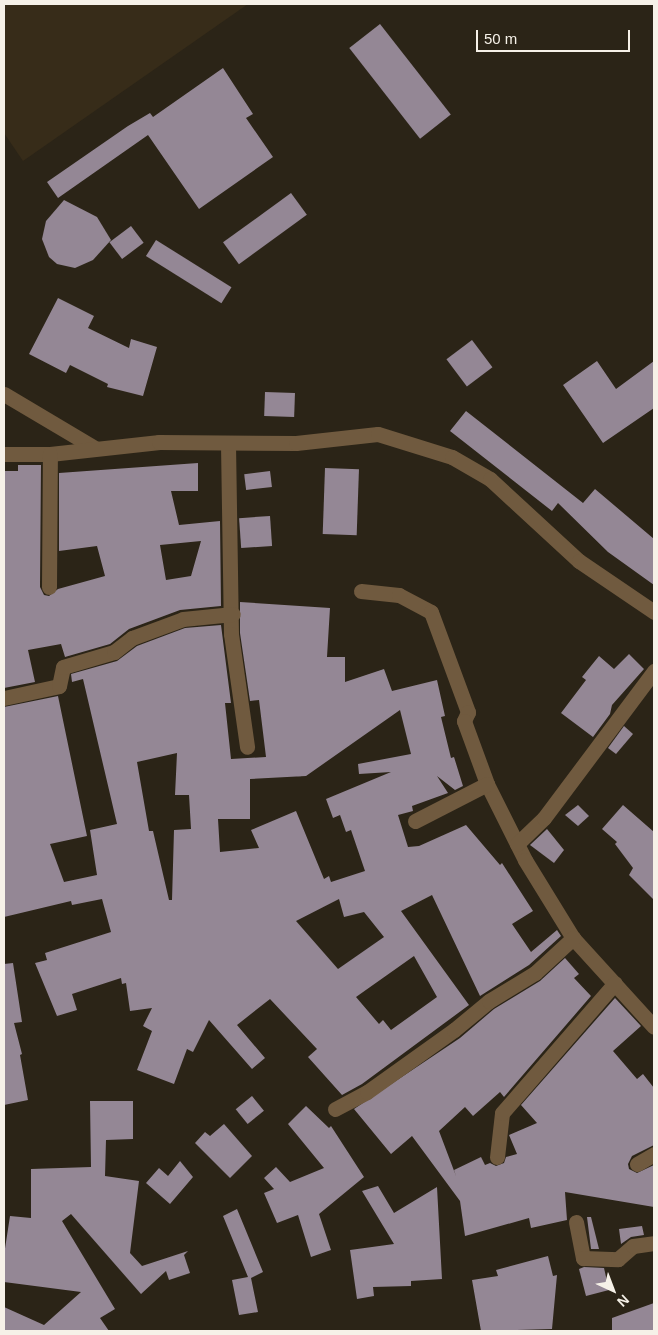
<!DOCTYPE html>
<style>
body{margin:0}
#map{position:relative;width:658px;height:1335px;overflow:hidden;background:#2b2417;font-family:Arial,sans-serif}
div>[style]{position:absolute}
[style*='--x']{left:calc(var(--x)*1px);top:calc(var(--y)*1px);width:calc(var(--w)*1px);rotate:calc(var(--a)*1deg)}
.built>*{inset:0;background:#372c19}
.building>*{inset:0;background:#948795;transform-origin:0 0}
.minor>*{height:15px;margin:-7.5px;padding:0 7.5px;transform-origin:7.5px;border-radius:7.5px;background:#705a3f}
span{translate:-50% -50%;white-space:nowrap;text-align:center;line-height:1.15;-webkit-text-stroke:5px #2b2417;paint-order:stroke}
.frame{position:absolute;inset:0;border:5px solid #f6f1e8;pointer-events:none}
.north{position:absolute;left:588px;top:1265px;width:50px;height:50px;-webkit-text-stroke:4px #2b2417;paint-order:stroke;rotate:137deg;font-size:14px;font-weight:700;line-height:20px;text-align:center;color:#f6f1e8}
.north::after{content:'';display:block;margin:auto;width:18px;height:22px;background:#f6f1e8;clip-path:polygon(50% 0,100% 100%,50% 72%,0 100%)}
.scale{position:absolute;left:476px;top:30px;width:154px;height:22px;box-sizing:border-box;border:2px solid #f6f1e8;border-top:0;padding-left:6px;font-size:15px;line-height:18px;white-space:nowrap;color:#f6f1e8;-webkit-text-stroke:4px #2b2417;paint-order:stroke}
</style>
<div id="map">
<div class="built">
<div style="clip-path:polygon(4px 4px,248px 4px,23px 161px,4px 133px)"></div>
</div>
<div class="building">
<div style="left:380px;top:24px;width:115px;height:39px;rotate:52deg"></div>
<div style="clip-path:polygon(223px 68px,253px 114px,246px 118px,273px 157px,199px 209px,148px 135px,58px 198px,47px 182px,128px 126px,150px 113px,153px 117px)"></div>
<div style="left:291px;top:193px;width:27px;height:84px;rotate:54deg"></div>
<div style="clip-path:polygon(64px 200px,97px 217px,111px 240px,93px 260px,75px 268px,57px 264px,49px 257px,42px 239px,46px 221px)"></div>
<div style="left:131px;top:226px;width:21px;height:27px;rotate:53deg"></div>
<div style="left:156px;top:240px;width:89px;height:19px;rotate:32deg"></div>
<div style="clip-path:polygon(58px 298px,94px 316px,88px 328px,129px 348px,131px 339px,157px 347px,143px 396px,107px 387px,108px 384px,70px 365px,66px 373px,29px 354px)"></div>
<div style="left:472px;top:340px;width:34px;height:32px;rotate:53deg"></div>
<div style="clip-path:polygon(597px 361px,616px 389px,654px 361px,654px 408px,603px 443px,563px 385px)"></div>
<div style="left:265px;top:392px;width:30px;height:24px;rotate:2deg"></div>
<div style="clip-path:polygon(466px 411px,583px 503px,595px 489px,654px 539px,654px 585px,608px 552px,558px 503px,552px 511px,450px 431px)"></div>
<div style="clip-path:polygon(evenodd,198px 463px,198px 491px,171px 491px,179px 525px,220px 521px,221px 606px,180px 610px,129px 629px,110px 644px,65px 657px,61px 644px,28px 650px,35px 682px,4px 688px,4px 471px,18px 471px,18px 465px,41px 465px,40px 587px,44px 595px,49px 596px,58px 589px,105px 576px,97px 546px,59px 551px,59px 473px,198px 463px,201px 541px,191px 576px,166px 580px,160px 545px,201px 541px)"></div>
<div style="left:325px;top:468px;width:34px;height:66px;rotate:2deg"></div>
<div style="left:270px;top:471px;width:16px;height:26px;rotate:83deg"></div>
<div style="left:270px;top:516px;width:30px;height:31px;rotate:86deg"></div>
<div style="clip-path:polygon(evenodd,240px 602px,330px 608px,327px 657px,345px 657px,345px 682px,384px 669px,392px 691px,437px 680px,445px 716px,441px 717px,451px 758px,454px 757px,463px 786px,455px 790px,437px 776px,448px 793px,412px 806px,413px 811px,398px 815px,408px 847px,419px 846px,466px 825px,500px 865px,502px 863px,533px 911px,512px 924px,531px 952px,557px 930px,561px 936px,529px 965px,480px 996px,432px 895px,401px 911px,469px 1005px,362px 1084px,342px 1095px,308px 1057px,317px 1049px,270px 999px,237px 1025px,265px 1058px,252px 1069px,209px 1020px,193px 1052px,187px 1049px,174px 1084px,137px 1070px,152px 1031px,143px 1026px,152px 1008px,130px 1011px,126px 983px,122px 984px,121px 978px,72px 994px,77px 1010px,57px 1016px,35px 963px,47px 960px,45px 953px,111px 932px,102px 899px,72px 905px,71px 901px,4px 917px,4px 707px,58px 696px,87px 836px,50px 844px,64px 882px,97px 875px,90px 830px,117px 824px,83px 679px,72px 682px,71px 674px,117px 661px,137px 646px,185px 628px,221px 625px,231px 703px,225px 703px,231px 759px,266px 757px,259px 700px,250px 701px,240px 633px,240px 602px,400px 710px,411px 754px,358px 764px,359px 774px,391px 772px,326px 799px,333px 818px,340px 815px,346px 832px,351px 830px,365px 871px,331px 882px,329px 876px,324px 879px,296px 811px,251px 830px,259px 848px,220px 852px,218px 819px,250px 819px,250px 779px,306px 776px,400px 710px,240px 602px,177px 753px,175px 795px,189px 795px,191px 829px,174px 830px,172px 900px,169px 900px,153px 831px,149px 831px,137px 762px,177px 753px,240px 602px,339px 899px,344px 917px,364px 912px,384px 937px,338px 969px,296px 921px,339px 899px,240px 602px,414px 956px,437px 997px,391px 1030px,383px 1020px,379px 1024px,356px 997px,414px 956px)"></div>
<div style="clip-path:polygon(629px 654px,644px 669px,612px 705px,610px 714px,593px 737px,561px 713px,586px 680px,582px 677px,599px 656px,614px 669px)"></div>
<div style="clip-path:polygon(624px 726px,633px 734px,616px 754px,608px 748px)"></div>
<div style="clip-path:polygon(578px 805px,589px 816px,578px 826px,565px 815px)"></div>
<div style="clip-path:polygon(623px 805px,654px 832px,654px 900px,629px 875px,633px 868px,615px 844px,617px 842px,602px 829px)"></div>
<div style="clip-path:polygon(547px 829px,564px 850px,554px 863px,530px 845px)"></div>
<div style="clip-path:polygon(565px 958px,579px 974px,574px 978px,591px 996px,504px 1097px,500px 1092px,473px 1116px,465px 1107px,439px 1131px,456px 1176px,454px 1170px,481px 1157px,485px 1165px,490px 1163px,496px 1166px,504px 1163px,506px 1157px,517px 1154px,509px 1135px,537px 1123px,521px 1105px,615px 998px,641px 1026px,613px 1051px,637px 1079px,643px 1074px,654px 1088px,654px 1145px,632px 1156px,628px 1164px,629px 1169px,637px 1173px,654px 1165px,654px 1207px,565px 1192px,567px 1220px,531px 1228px,529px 1218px,465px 1236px,460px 1201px,412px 1136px,391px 1154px,354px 1109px,460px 1038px,494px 1009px,540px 981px)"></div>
<div style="clip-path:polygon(13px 963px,22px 1022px,14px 1023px,22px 1054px,20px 1055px,28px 1100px,4px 1105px,4px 964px)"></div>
<div style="left:252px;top:1096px;width:19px;height:21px;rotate:51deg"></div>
<div style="clip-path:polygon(90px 1101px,133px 1101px,133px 1139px,106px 1140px,105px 1176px,139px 1181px,130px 1253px,142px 1266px,188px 1251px,184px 1255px,190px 1273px,169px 1280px,166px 1271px,141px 1294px,71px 1214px,62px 1221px,115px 1309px,100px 1318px,109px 1331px,4px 1331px,4px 1307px,44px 1325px,81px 1292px,4px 1282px,4px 1255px,10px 1216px,31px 1218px,31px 1169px,91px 1167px)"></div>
<div style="clip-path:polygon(306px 1106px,329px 1128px,331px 1126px,364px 1177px,319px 1214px,331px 1250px,311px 1257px,298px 1215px,277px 1223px,264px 1193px,274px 1189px,264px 1178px,276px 1167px,290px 1182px,324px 1168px,288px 1124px)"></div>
<div style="clip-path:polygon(224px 1124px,252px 1156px,230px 1178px,195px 1143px,205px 1132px,210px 1136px)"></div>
<div style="clip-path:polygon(180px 1161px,193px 1177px,170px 1204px,146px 1183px,159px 1168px,168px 1176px)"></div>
<div style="clip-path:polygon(378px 1186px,394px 1213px,437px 1187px,442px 1279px,411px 1281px,411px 1286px,373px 1287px,374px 1296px,357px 1299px,350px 1250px,394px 1244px,362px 1191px)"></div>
<div style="clip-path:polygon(237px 1209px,263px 1272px,251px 1278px,258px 1312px,239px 1315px,232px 1280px,248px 1277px,223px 1216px)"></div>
<div style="clip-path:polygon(587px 1217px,591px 1217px,599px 1249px,591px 1249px)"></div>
<div style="clip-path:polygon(642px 1226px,644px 1235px,631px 1237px,621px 1244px,619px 1229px)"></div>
<div style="clip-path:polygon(548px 1256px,553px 1276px,557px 1275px,552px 1329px,481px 1331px,472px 1280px,498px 1276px,496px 1270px)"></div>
<div style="clip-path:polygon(584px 1267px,604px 1268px,609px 1290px,586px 1296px,579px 1269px)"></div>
<div style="clip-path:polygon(654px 1303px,654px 1331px,612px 1331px,612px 1318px)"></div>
</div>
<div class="minor">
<div style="--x:4;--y:394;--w:106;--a:30.7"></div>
<div style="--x:228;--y:444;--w:190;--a:89.1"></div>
<div style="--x:231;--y:634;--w:114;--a:81.9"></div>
<div style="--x:4;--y:454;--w:46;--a:0"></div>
<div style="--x:50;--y:454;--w:110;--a:-6.3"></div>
<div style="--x:159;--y:442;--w:137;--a:0.4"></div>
<div style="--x:296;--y:443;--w:82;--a:-6.3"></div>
<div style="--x:378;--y:434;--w:77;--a:17.3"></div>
<div style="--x:452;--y:457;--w:44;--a:30.1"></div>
<div style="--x:490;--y:479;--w:121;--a:42.7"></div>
<div style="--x:579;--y:561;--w:91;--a:34.2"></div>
<div style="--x:49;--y:587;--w:133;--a:-89.6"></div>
<div style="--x:361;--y:591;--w:38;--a:6"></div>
<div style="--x:399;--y:595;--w:36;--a:28"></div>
<div style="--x:431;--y:612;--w:107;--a:69.7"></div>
<div style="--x:468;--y:712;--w:10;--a:114"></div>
<div style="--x:464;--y:721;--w:67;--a:69.9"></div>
<div style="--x:487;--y:784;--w:85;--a:63.4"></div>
<div style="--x:525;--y:860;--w:92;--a:58.4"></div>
<div style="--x:573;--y:938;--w:120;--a:47.7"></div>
<div style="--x:4;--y:698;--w:56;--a:-12.3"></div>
<div style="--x:59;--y:686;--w:19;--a:-78"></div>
<div style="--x:63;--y:667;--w:53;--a:-16.4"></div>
<div style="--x:114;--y:652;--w:23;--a:-38"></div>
<div style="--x:132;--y:638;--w:54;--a:-20.4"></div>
<div style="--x:183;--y:619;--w:50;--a:-5.7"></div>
<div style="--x:415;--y:821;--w:81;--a:-27.2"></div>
<div style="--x:517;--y:844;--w:37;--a:-44"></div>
<div style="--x:544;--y:818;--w:184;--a:-53.2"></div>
<div style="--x:335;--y:1109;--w:36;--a:-28"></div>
<div style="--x:367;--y:1092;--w:107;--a:-35.5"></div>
<div style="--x:454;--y:1030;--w:45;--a:-39.6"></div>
<div style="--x:489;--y:1001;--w:54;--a:-31.3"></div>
<div style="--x:535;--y:973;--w:52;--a:-42.6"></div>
<div style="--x:497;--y:1157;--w:44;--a:-83.5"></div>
<div style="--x:502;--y:1113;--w:172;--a:-49"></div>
<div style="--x:637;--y:1164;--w:20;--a:-30"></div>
<div style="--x:576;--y:1222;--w:37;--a:79"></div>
<div style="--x:583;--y:1258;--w:35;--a:2"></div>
<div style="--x:618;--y:1259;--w:20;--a:-41"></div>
<div style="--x:633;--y:1246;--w:21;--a:-8"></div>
</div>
<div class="frame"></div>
<div class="north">N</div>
<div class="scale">50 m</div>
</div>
